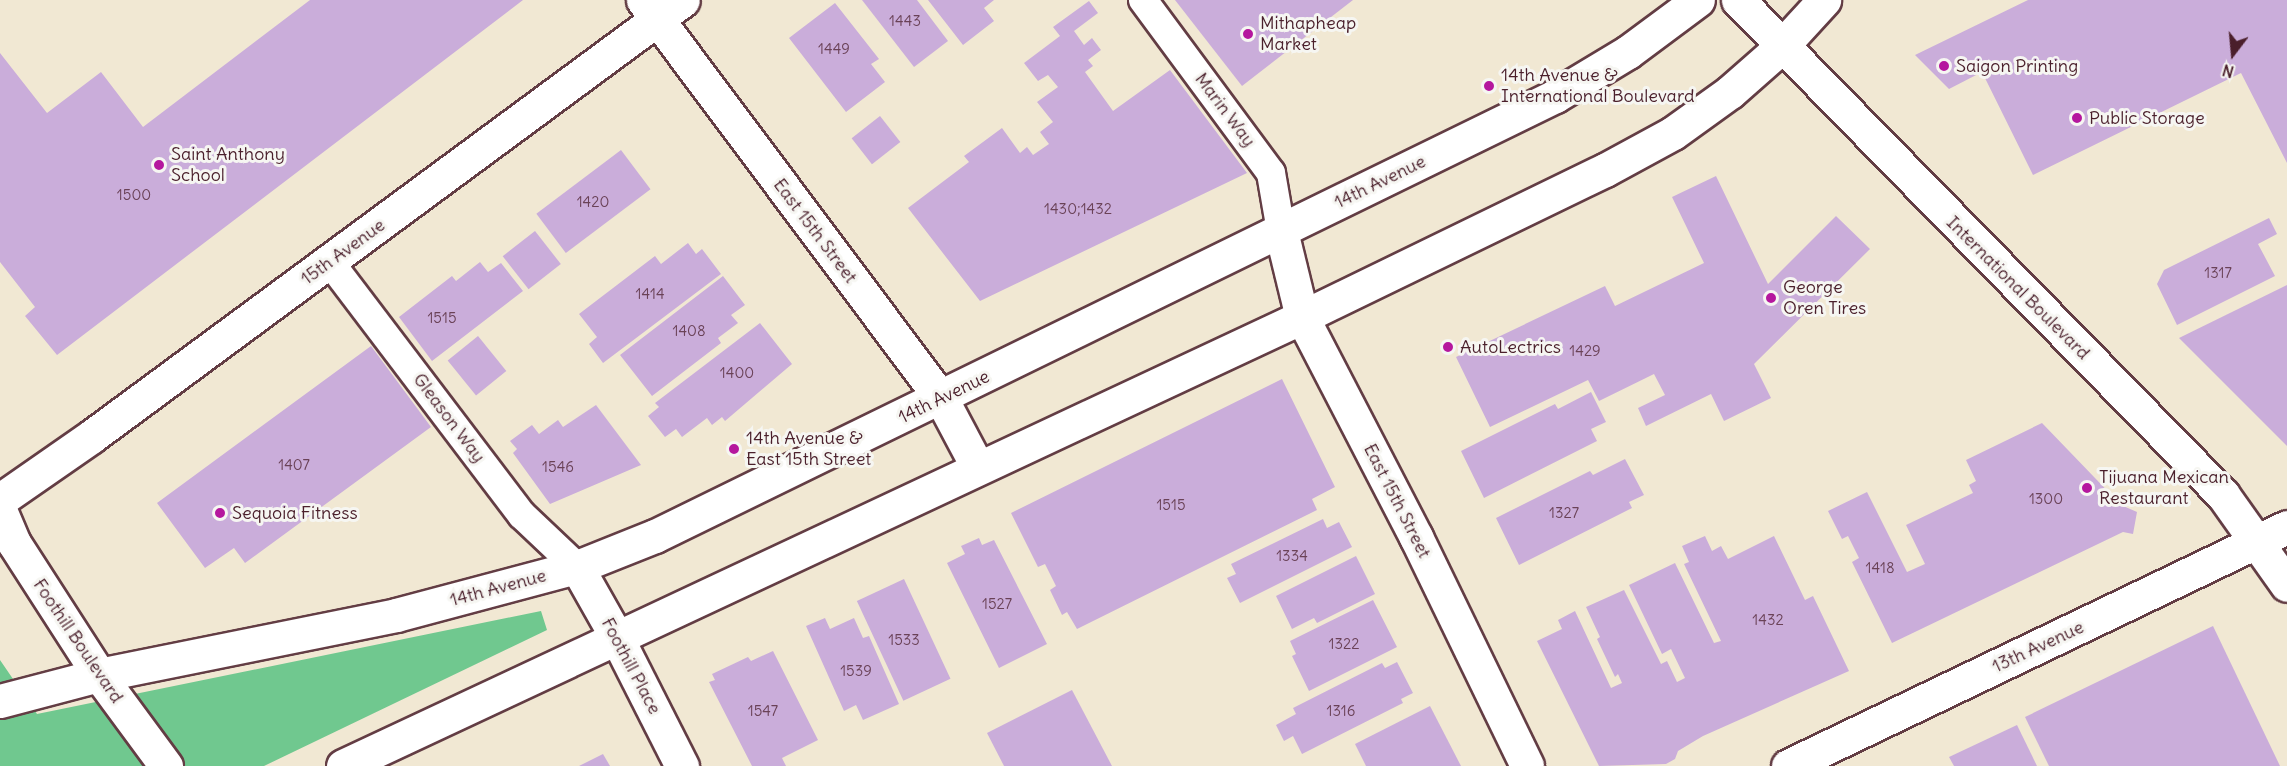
<!DOCTYPE html>
<style>
body{margin:0}
#map{position:relative;width:2287px;height:766px;overflow:hidden;background:#f1e8d3;font-family:Delius,sans-serif}
div>[style]{position:absolute}
[style*='--x']{left:calc(var(--x)*1px);top:calc(var(--y)*1px);width:calc(var(--w)*1px);rotate:calc(var(--a)*1deg)}
.green>*{inset:0;background:#70c88f}
.building>*{inset:0;background:#caadda;transform-origin:0 0}
.roads{filter:drop-shadow(2px 0 #633d44) drop-shadow(-2px 0 #633d44) drop-shadow(0 2px #633d44) drop-shadow(0 -2px #633d44)}
.service>*{height:28px;margin:-14px;padding:0 14px;transform-origin:14px;border-radius:14px;background:#fff}
.minor>*{height:33px;margin:-16.5px;padding:0 16.5px;transform-origin:16.5px;border-radius:16.5px;background:#fff}
.secondary>*{height:33px;margin:-16.5px;padding:0 16.5px;transform-origin:16.5px;border-radius:16.5px;background:#fff}
.primary>*{height:33px;margin:-16.5px;padding:0 16.5px;transform-origin:16.5px;border-radius:16.5px;background:#fff}
.dots>*{width:16px;height:16px;translate:-50% -50%;box-sizing:border-box;border:3px solid #f6f6f2;border-radius:50%}
span{translate:-50% -50%;white-space:nowrap;text-align:center;line-height:1.15;-webkit-text-stroke:6px #f6f6f2;paint-order:stroke}
.number-label{font-size:15px;color:#6a4257}
.number-label span{-webkit-text-stroke-width:0}
.poi-label{font-size:18px;color:#4a1f2b}
.left{translate:0 -50%;text-align:left}
.street-label{font-size:18px;color:#4a1f2b}
.north{position:absolute;left:2203px;top:24px;width:60px;height:60px;-webkit-text-stroke:4px #f6f6f2;paint-order:stroke;rotate:196deg;font-size:16px;font-weight:700;line-height:24px;text-align:center;color:#4a1f2b}
.north::after{content:'';display:block;margin:auto;width:21px;height:27px;background:#4a1f2b;clip-path:polygon(50% 0,100% 100%,50% 72%,0 100%)}
</style>
<div id="map">
<div class="green">
<div style="clip-path:polygon(541px 611px,547px 630px,264px 766px,0 766px,0 660px,37px 714px)"></div>
</div>
<div class="building">
<div style="clip-path:polygon(310px 0,523px 0,57px 355px,25px 316px,35px 307px,0 262px,0 53px,47px 113px,101px 72px,143px 127px)"></div>
<div style="clip-path:polygon(862px 0,917px 0,948px 41px,914px 67px)"></div>
<div style="clip-path:polygon(928px 0,994px 0,984px 8px,994px 21px,963px 45px)"></div>
<div style="clip-path:polygon(1175px 0,1353px 0,1242px 86px)"></div>
<div style="clip-path:polygon(2028px 0,2287px 0,2287px 163px,2241px 73px,2033px 175px,1982px 72px,1949px 89px,1915px 55px)"></div>
<div style="clip-path:polygon(1089px 1px,1098px 13px,1074px 31px,1084px 45px,1092px 38px,1101px 50px,1088px 60px,1093px 66px,1085px 72px,1113px 111px,1170px 70px,1247px 173px,980px 301px,908px 208px,969px 162px,964px 156px,1002px 128px,1020px 153px,1027px 147px,1033px 155px,1049px 144px,1040px 132px,1053px 122px,1037px 102px,1058px 87px,1048px 75px,1038px 81px,1024px 63px,1060px 36px,1053px 27px)"></div>
<div style="clip-path:polygon(835px 3px,879px 59px,871px 64px,885px 82px,846px 112px,789px 38px)"></div>
<div style="left:880px;top:116px;width:33px;height:36px;rotate:52deg"></div>
<div style="left:621px;top:150px;width:49px;height:106px;rotate:53deg"></div>
<div style="clip-path:polygon(1716px 176px,1768px 284px,1836px 216px,1870px 249px,1754px 364px,1771px 398px,1724px 421px,1711px 394px,1646px 426px,1638px 408px,1665px 395px,1654px 374px,1599px 401px,1588px 380px,1490px 427px,1456px 357px,1605px 286px,1615px 306px,1704px 263px,1672px 197px)"></div>
<div style="clip-path:polygon(2269px 218px,2277px 234px,2258px 244px,2275px 276px,2177px 325px,2157px 284px,2164px 270px)"></div>
<div style="left:535px;top:231px;width:42px;height:41px;rotate:52deg"></div>
<div style="clip-path:polygon(688px 243px,696px 254px,702px 249px,721px 274px,603px 363px,589px 344px,597px 337px,579px 314px,655px 256px,661px 264px)"></div>
<div style="clip-path:polygon(480px 262px,488px 272px,501px 263px,523px 291px,432px 361px,399px 317px,452px 276px,456px 281px)"></div>
<div style="clip-path:polygon(723px 276px,745px 305px,731px 315px,738px 323px,718px 338px,721px 343px,652px 396px,620px 355px)"></div>
<div style="clip-path:polygon(2287px 285px,2287px 446px,2179px 338px)"></div>
<div style="clip-path:polygon(760px 323px,792px 364px,725px 421px,722px 417px,712px 425px,707px 418px,682px 437px,676px 429px,665px 437px,648px 416px,659px 407px,655px 403px)"></div>
<div style="left:478px;top:336px;width:45px;height:39px;rotate:51deg"></div>
<div style="clip-path:polygon(371px 346px,431px 427px,245px 563px,234px 548px,205px 568px,157px 503px)"></div>
<div style="clip-path:polygon(1282px 379px,1335px 487px,1312px 499px,1317px 510px,1077px 629px,1067px 612px,1062px 615px,1050px 590px,1056px 586px,1045px 564px,1038px 567px,1011px 513px)"></div>
<div style="clip-path:polygon(1591px 392px,1606px 422px,1591px 429px,1597px 441px,1484px 498px,1461px 451px,1555px 404px,1558px 409px)"></div>
<div style="clip-path:polygon(596px 405px,641px 465px,550px 504px,513px 453px,517px 449px,510px 441px,532px 425px,539px 434px,558px 420px,563px 427px)"></div>
<div style="clip-path:polygon(2042px 423px,2121px 505px,2137px 512px,2133px 534px,2123px 532px,1892px 643px,1852px 562px,1859px 558px,1848px 536px,1842px 539px,1828px 511px,1867px 492px,1907px 572px,1925px 564px,1906px 525px,1973px 493px,1969px 485px,1976px 481px,1966px 460px)"></div>
<div style="clip-path:polygon(1625px 459px,1644px 495px,1629px 502px,1632px 508px,1519px 565px,1496px 518px,1590px 471px,1593px 475px)"></div>
<div style="clip-path:polygon(1323px 519px,1327px 528px,1339px 522px,1352px 547px,1240px 603px,1227px 578px,1236px 574px,1231px 564px)"></div>
<div style="clip-path:polygon(1705px 536px,1712px 551px,1721px 546px,1728px 559px,1774px 536px,1805px 600px,1813px 596px,1849px 671px,1703px 736px,1678px 751px,1675px 759px,1666px 764px,1599px 766px,1537px 641px,1562px 629px,1558px 620px,1575px 611px,1611px 688px,1622px 683px,1618px 674px,1615px 677px,1597px 639px,1600px 637px,1586px 607px,1624px 590px,1661px 664px,1667px 661px,1677px 682px,1685px 678px,1671px 649px,1662px 654px,1629px 585px,1675px 563px,1714px 643px,1721px 641px,1684px 564px,1689px 562px,1682px 546px)"></div>
<div style="clip-path:polygon(979px 538px,982px 545px,994px 540px,1047px 644px,999px 668px,947px 563px,965px 554px,961px 546px)"></div>
<div style="clip-path:polygon(1356px 556px,1375px 594px,1317px 623px,1314px 618px,1292px 629px,1276px 596px)"></div>
<div style="left:904px;top:579px;width:110px;height:52px;rotate:65deg"></div>
<div style="clip-path:polygon(1373px 600px,1397px 647px,1309px 691px,1292px 656px,1296px 654px,1290px 641px)"></div>
<div style="clip-path:polygon(825px 618px,830px 629px,854px 618px,863px 638px,869px 636px,899px 704px,863px 720px,856px 705px,844px 711px,806px 626px)"></div>
<div style="clip-path:polygon(2213px 626px,2280px 766px,2049px 766px,2025px 717px)"></div>
<div style="clip-path:polygon(773px 651px,818px 740px,782px 758px,786px 766px,752px 766px,709px 682px,715px 680px,712px 674px,748px 657px,751px 661px)"></div>
<div style="clip-path:polygon(1397px 662px,1413px 693px,1401px 699px,1403px 703px,1302px 754px,1293px 736px,1284px 741px,1276px 725px,1296px 714px,1293px 708px,1382px 663px,1385px 668px)"></div>
<div style="clip-path:polygon(1072px 690px,1112px 766px,1004px 766px,987px 733px)"></div>
<div style="clip-path:polygon(1430px 706px,1461px 766px,1366px 766px,1355px 744px)"></div>
<div style="clip-path:polygon(2017px 725px,2037px 766px,1954px 766px,1949px 757px)"></div>
<div style="clip-path:polygon(603px 754px,610px 766px,579px 766px)"></div>
</div>
<div class="roads">
<div class="service">
<div style="--x:1143;--y:0;--w:215;--a:53.5"></div>
<div style="--x:1271;--y:173;--w:59;--a:80.2"></div>
<div style="--x:329;--y:261;--w:319;--a:52.8"></div>
<div style="--x:522;--y:515;--w:76;--a:43.4"></div>
</div>
<div class="minor">
<div style="--x:643;--y:0;--w:497;--a:53.2"></div>
<div style="--x:941;--y:398;--w:79;--a:62.1"></div>
<div style="--x:0;--y:500;--w:112;--a:-34.8"></div>
<div style="--x:92;--y:436;--w:734;--a:-36.42"></div>
<div style="--x:577;--y:567;--w:79;--a:60.5"></div>
<div style="--x:616;--y:636;--w:146;--a:63.1"></div>
<div style="--x:1788;--y:766;--w:553;--a:-25.59"></div>
</div>
<div class="secondary">
<div style="--x:1281;--y:231;--w:89;--a:76.3"></div>
<div style="--x:1302;--y:317;--w:248;--a:62.6"></div>
<div style="--x:1416;--y:537;--w:254;--a:64.1"></div>
<div style="--x:0;--y:510;--w:36;--a:67"></div>
<div style="--x:14;--y:543;--w:157;--a:57.2"></div>
<div style="--x:99;--y:675;--w:113;--a:53.6"></div>
<div style="--x:0;--y:701;--w:102;--a:-14.7"></div>
<div style="--x:99;--y:675;--w:303;--a:-11.4"></div>
<div style="--x:396;--y:615;--w:187;--a:-14.9"></div>
<div style="--x:577;--y:567;--w:84;--a:-21.7"></div>
<div style="--x:655;--y:536;--w:1002;--a:-26.05"></div>
<div style="--x:1555;--y:96;--w:85;--a:-31.1"></div>
<div style="--x:1628;--y:52;--w:87;--a:-36.6"></div>
<div style="--x:343;--y:766;--w:1059;--a:-25.09"></div>
<div style="--x:1302;--y:317;--w:337;--a:-25.9"></div>
<div style="--x:1605;--y:170;--w:77;--a:-28.6"></div>
<div style="--x:1673;--y:133;--w:70;--a:-35.7"></div>
<div style="--x:1730;--y:92;--w:68;--a:-41.4"></div>
<div style="--x:1781;--y:47;--w:64;--a:-47.5"></div>
</div>
<div class="primary">
<div style="--x:1738;--y:0;--w:693;--a:45.58"></div>
<div style="--x:2223;--y:495;--w:110;--a:54.6"></div>
</div>
</div>
<div class="dots">
<div style="left:1248px;top:34px;background:#b5179e"></div>
<div style="left:1944px;top:66px;background:#b5179e"></div>
<div style="left:1489px;top:86px;background:#b5179e"></div>
<div style="left:2077px;top:118px;background:#b5179e"></div>
<div style="left:159px;top:165px;background:#b5179e"></div>
<div style="left:1771px;top:298px;background:#b5179e"></div>
<div style="left:1448px;top:347px;background:#b5179e"></div>
<div style="left:734px;top:449px;background:#b5179e"></div>
<div style="left:2087px;top:488px;background:#b5179e"></div>
<div style="left:220px;top:513px;background:#b5179e"></div>
</div>
<div class="number-label">
<span style="left:905px;top:21px">1443</span>
<span style="left:834px;top:49px">1449</span>
<span style="left:134px;top:195px">1500</span>
<span style="left:593px;top:202px">1420</span>
<span style="left:1078px;top:209px">1430;1432</span>
<span style="left:2218px;top:273px">1317</span>
<span style="left:650px;top:294px">1414</span>
<span style="left:442px;top:318px">1515</span>
<span style="left:689px;top:331px">1408</span>
<span style="left:1585px;top:351px">1429</span>
<span style="left:737px;top:373px">1400</span>
<span style="left:294px;top:465px">1407</span>
<span style="left:558px;top:467px">1546</span>
<span style="left:2046px;top:499px">1300</span>
<span style="left:1171px;top:505px">1515</span>
<span style="left:1564px;top:513px">1327</span>
<span style="left:1292px;top:556px">1334</span>
<span style="left:1880px;top:568px">1418</span>
<span style="left:997px;top:604px">1527</span>
<span style="left:1768px;top:620px">1432</span>
<span style="left:904px;top:640px">1533</span>
<span style="left:1344px;top:644px">1322</span>
<span style="left:856px;top:671px">1539</span>
<span style="left:763px;top:711px">1547</span>
<span style="left:1341px;top:711px">1316</span>
</div>
<div class="poi-label">
<span class="left" style="left:1260px;top:34px">Mithapheap<br>Market</span>
<span class="left" style="left:1956px;top:66px">Saigon Printing</span>
<span class="left" style="left:1501px;top:86px">14th Avenue &amp;<br>International Boulevard</span>
<span class="left" style="left:2089px;top:118px">Public Storage</span>
<span class="left" style="left:171px;top:165px">Saint Anthony<br>School</span>
<span class="left" style="left:1783px;top:298px">George<br>Oren Tires</span>
<span class="left" style="left:1460px;top:347px">AutoLectrics</span>
<span class="left" style="left:746px;top:449px">14th Avenue &amp;<br>East 15th Street</span>
<span class="left" style="left:2099px;top:488px">Tijuana Mexican<br>Restaurant</span>
<span class="left" style="left:232px;top:513px">Sequoia Fitness</span>
</div>
<div class="street-label">
<span style="left:1225px;top:110px;rotate:53deg">Marin Way</span>
<span style="left:1380px;top:182px;rotate:-26deg">14th Avenue</span>
<span style="left:815px;top:231px;rotate:53deg">East 15th Street</span>
<span style="left:343px;top:252px;rotate:-36deg">15th Avenue</span>
<span style="left:2018px;top:288px;rotate:45deg">International Boulevard</span>
<span style="left:944px;top:397px;rotate:-26deg">14th Avenue</span>
<span style="left:449px;top:418px;rotate:53deg">Gleason Way</span>
<span style="left:1397px;top:501px;rotate:63deg">East 15th Street</span>
<span style="left:498px;top:588px;rotate:-15deg">14th Avenue</span>
<span style="left:78px;top:641px;rotate:56deg">Foothill Boulevard</span>
<span style="left:2038px;top:647px;rotate:-25deg">13th Avenue</span>
<span style="left:631px;top:666px;rotate:62deg">Foothill Place</span>
</div>
<div class="north">N</div>
</div>
